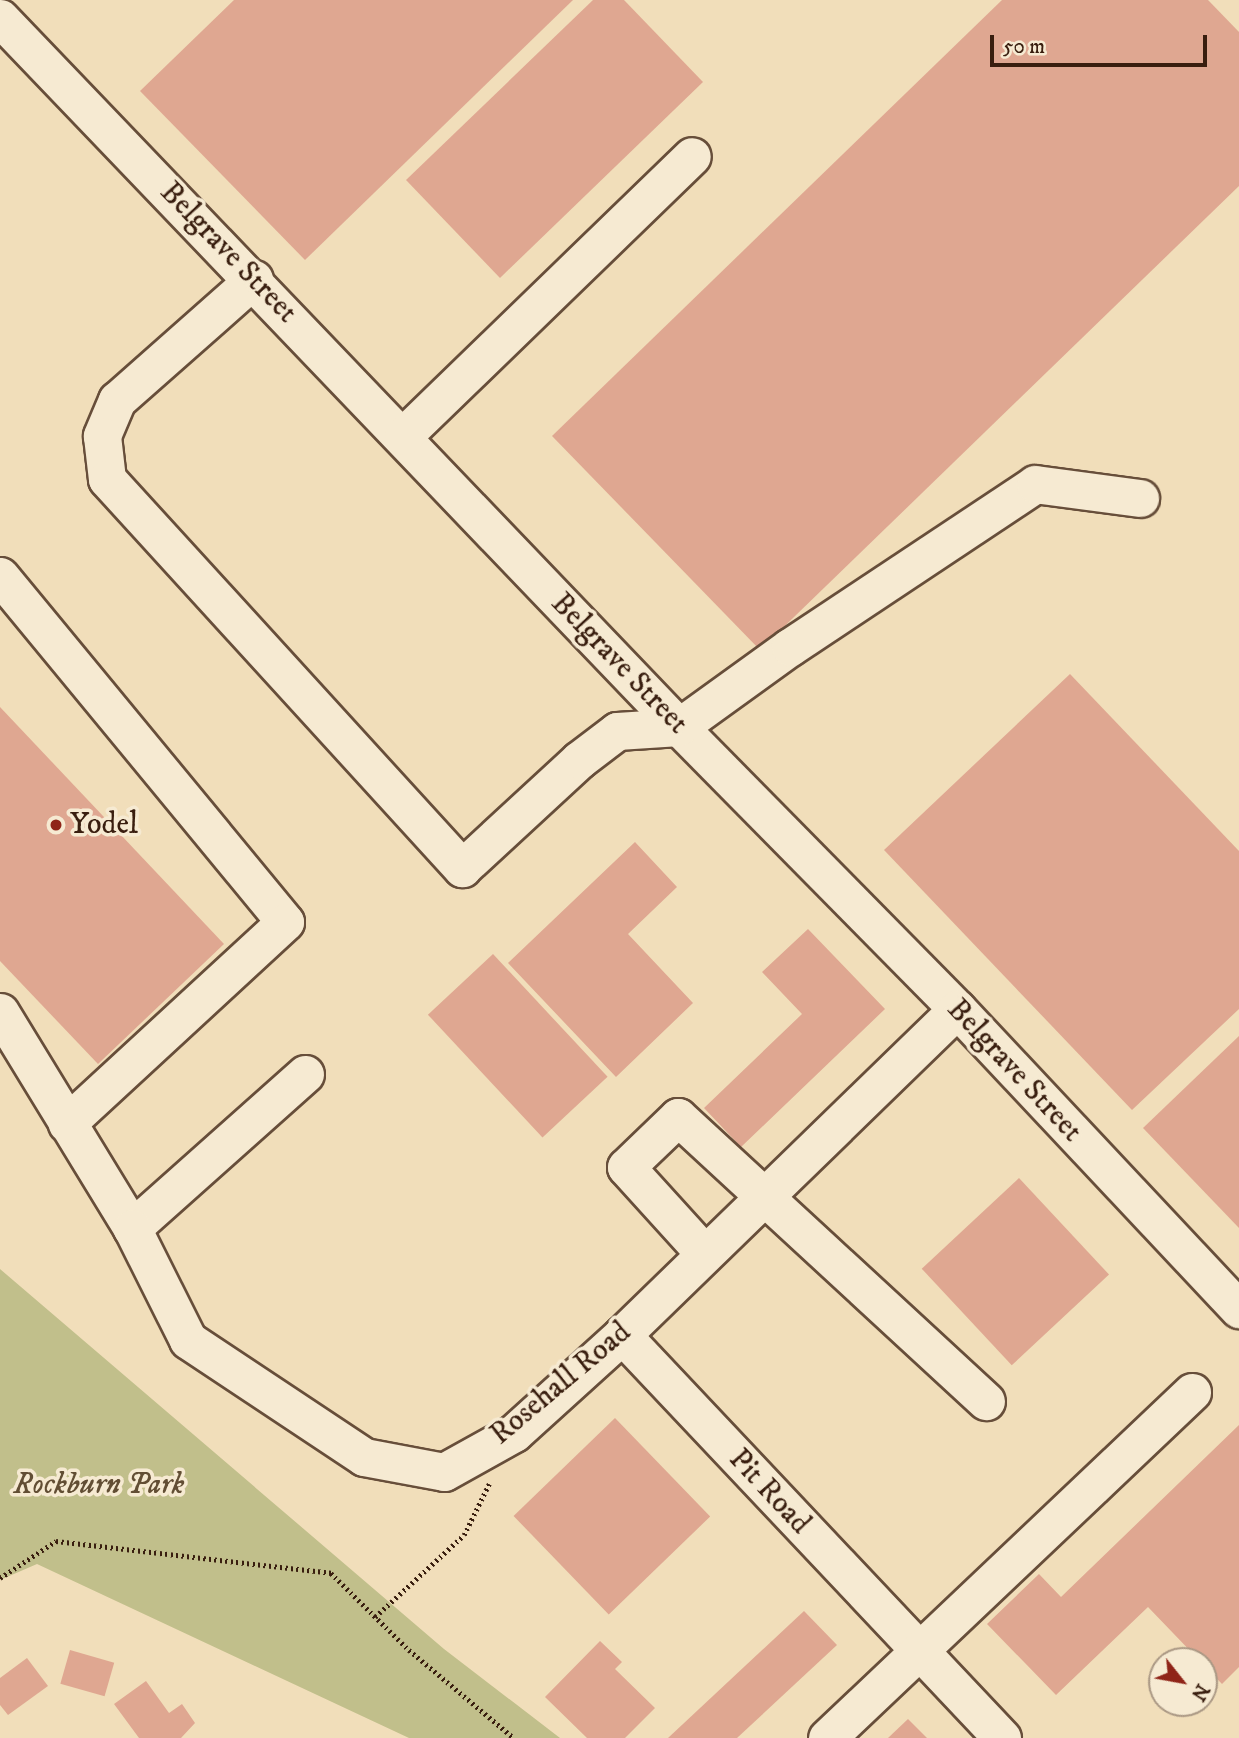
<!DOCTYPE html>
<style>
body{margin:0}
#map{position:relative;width:1239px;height:1738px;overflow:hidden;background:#f1deba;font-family:"IM FELL DW Pica",serif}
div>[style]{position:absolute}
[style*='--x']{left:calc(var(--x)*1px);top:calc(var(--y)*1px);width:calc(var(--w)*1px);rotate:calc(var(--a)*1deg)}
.green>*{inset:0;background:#c1bf8b}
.building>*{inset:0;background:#dfa791;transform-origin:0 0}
.path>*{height:4.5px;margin-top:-2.25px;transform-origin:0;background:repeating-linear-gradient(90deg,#391e0f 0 2px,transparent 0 5.5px)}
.roads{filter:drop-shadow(2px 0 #674e3a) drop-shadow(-2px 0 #674e3a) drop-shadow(0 2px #674e3a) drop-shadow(0 -2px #674e3a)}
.minor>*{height:37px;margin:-18.5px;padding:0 18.5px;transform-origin:18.5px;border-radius:18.5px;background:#f6ead2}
.dots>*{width:19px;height:19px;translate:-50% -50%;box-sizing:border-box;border:4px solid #f6ead2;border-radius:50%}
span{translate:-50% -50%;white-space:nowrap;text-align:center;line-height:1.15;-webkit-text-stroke:7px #f6ead2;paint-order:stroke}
.street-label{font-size:30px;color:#391e0f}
.poi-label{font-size:30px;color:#391e0f}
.left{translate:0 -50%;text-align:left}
.park-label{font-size:30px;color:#624e34;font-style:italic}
.north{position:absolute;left:1148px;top:1647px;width:70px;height:70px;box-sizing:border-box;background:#f6ead2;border:2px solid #aa9884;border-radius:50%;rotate:121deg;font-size:19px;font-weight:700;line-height:28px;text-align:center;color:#391e0f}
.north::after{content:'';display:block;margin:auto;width:24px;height:32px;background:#8f2418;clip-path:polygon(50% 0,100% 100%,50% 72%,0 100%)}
.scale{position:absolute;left:990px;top:35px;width:217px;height:32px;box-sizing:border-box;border:4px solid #391e0f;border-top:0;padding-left:9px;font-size:21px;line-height:24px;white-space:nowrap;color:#391e0f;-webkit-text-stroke:5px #f6ead2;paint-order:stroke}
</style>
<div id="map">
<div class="green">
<div style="clip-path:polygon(0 1269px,444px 1649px,560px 1738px,409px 1738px,37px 1564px,0 1580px)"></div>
</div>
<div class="building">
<div style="clip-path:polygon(234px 0,573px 0,305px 260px,140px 91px)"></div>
<div style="clip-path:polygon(593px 0,624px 0,703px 82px,500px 278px,406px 180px)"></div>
<div style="clip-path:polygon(1002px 0,1208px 0,1239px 32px,1239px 186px,760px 650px,552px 436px)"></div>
<div style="clip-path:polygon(1070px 674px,1239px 851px,1239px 1009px,1132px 1110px,884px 850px)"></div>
<div style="clip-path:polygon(0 707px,224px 944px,98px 1064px,0 961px)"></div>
<div style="clip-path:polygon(635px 842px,677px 887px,628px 934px,693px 1003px,616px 1077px,508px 963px)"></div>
<div style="clip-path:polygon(808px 929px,885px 1009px,741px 1147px,704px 1108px,802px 1014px,762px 972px)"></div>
<div style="left:493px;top:954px;width:168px;height:89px;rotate:47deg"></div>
<div style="clip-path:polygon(1239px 1036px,1239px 1228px,1143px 1128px)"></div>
<div style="left:1019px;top:1178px;width:132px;height:133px;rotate:47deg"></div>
<div style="left:615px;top:1418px;width:137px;height:141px;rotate:46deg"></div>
<div style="clip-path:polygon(1239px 1425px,1239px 1667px,1222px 1684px,1148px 1607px,1056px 1695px,987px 1624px,1039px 1574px,1061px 1597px)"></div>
<div style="clip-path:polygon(804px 1611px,837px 1645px,737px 1738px,668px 1738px)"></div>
<div style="clip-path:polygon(600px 1641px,622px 1662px,615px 1669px,655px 1708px,625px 1738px,587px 1738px,545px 1697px)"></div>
<div style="left:70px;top:1650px;width:46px;height:35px;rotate:16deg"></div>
<div style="clip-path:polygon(27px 1658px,48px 1686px,8px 1715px,0 1705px,0 1678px)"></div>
<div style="clip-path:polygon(146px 1681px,169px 1713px,182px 1704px,195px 1723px,181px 1738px,139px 1738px,114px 1704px)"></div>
<div style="clip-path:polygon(908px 1719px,927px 1738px,888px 1738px)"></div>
</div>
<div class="path">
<div style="--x:0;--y:1578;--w:67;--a:-33.5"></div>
<div style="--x:56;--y:1541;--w:277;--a:6.6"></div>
<div style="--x:331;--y:1573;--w:110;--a:44.6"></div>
<div style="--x:409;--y:1650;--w:137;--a:40"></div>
<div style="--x:375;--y:1617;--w:121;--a:-42.7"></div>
<div style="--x:464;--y:1535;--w:57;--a:-63.9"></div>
</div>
<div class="roads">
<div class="minor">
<div style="--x:0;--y:18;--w:982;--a:46.24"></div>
<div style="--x:679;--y:727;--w:396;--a:45.4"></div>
<div style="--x:957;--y:1009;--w:412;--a:46.8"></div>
<div style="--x:254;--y:279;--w:183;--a:138.5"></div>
<div style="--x:117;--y:400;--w:39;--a:113"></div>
<div style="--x:102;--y:436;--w:43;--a:83.4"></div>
<div style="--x:107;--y:479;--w:527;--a:47.62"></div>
<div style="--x:462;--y:868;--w:159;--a:-42.7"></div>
<div style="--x:579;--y:760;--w:48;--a:-37.3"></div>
<div style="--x:617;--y:731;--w:62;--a:-3.7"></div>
<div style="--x:679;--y:727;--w:137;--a:-35.8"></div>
<div style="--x:790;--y:647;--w:294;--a:-33.6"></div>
<div style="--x:1035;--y:484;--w:106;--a:7.6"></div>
<div style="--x:403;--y:436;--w:402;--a:-44.1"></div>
<div style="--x:0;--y:576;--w:448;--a:50.5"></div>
<div style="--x:285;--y:922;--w:297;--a:137.3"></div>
<div style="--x:0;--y:1012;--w:253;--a:58.6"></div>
<div style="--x:305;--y:1074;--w:232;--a:138.3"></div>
<div style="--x:132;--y:1228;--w:125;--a:63.4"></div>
<div style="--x:188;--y:1340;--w:211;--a:33.6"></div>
<div style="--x:364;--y:1457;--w:81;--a:10.6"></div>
<div style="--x:444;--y:1472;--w:80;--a:-29.1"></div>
<div style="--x:514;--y:1433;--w:146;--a:-42.2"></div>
<div style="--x:622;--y:1335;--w:467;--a:-44.2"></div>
<div style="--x:704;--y:1253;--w:116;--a:-132.2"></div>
<div style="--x:626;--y:1167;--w:72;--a:-43.9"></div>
<div style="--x:678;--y:1117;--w:419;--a:42.7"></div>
<div style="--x:622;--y:1335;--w:554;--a:46.68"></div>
<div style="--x:827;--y:1738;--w:503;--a:-43.47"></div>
</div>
</div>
<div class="dots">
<div style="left:56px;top:825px;background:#8f2418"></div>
</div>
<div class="street-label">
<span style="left:228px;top:253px;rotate:46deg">Belgrave Street</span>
<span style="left:619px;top:664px;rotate:46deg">Belgrave Street</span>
<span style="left:1014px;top:1071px;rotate:47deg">Belgrave Street</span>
<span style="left:561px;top:1384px;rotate:-40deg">Rosehall Road</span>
<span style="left:769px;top:1492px;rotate:47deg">Pit Road</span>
</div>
<div class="poi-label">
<span class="left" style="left:70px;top:825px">Yodel</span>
</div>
<div class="park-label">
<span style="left:99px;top:1485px">Rockburn Park</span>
</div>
<div class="north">N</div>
<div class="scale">50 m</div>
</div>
